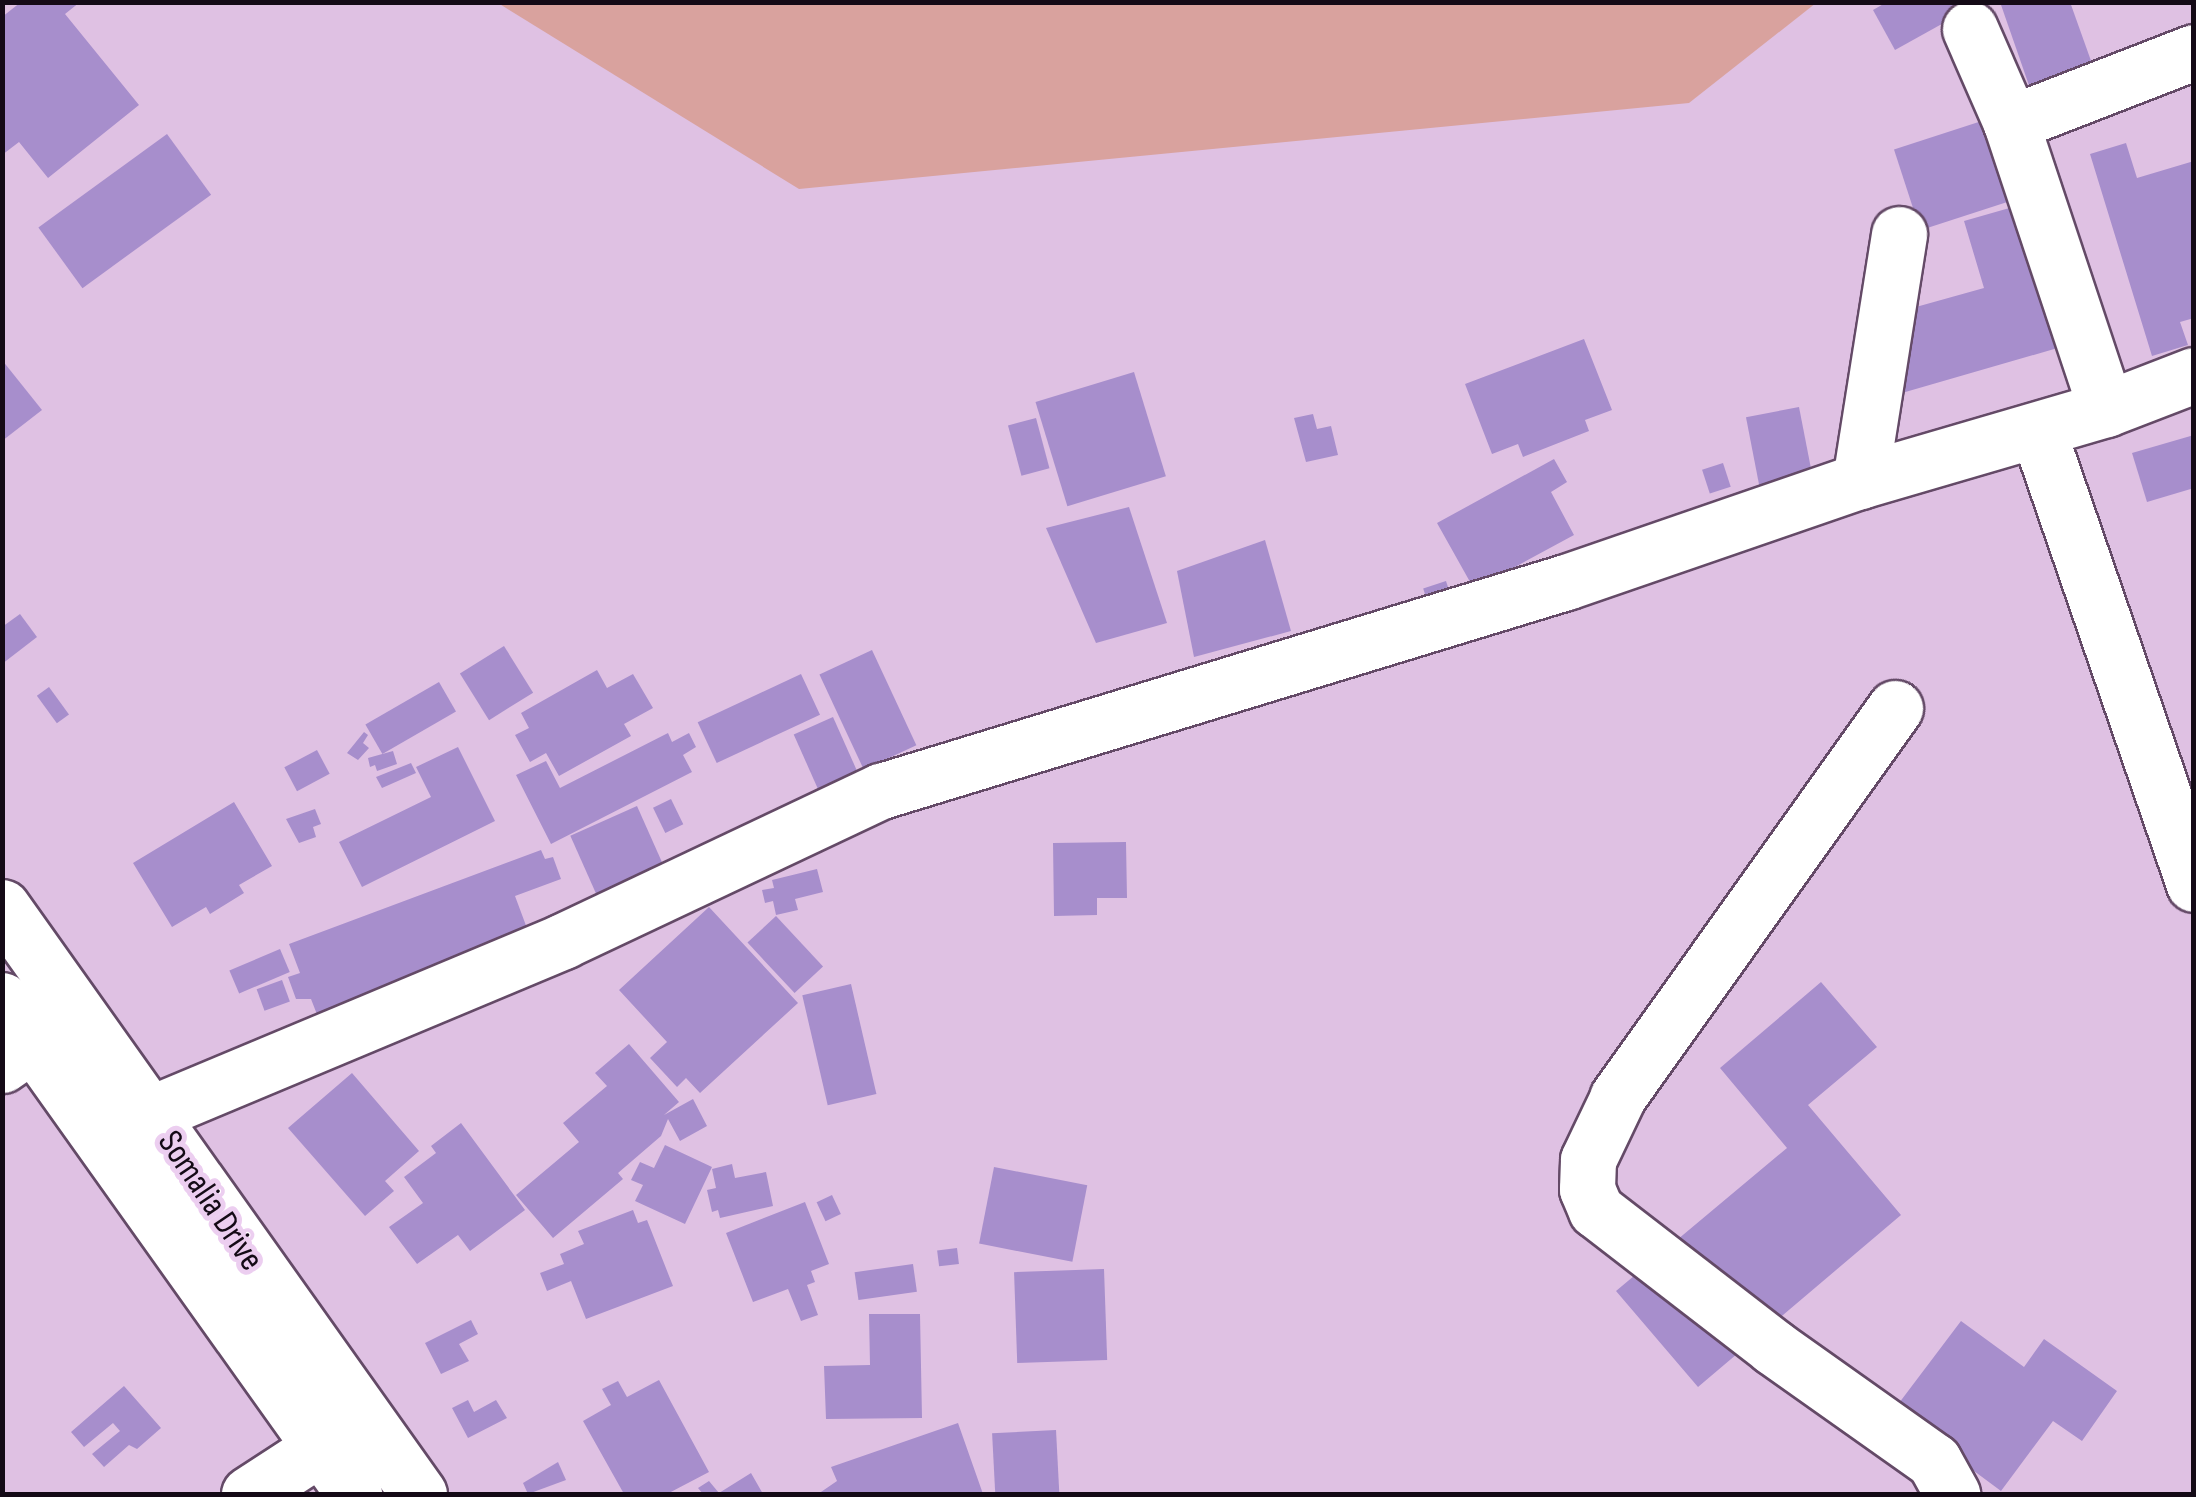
<!DOCTYPE html>
<style>
body{margin:0}
#map{position:relative;width:2196px;height:1497px;overflow:hidden;background:#dfc1e3;font-family:"Sofia Sans Condensed",sans-serif}
div>[style]{position:absolute}
[style*='--x']{left:calc(var(--x)*1px);top:calc(var(--y)*1px);width:calc(var(--w)*1px);rotate:calc(var(--a)*1deg)}
.green>*{inset:0;background:#d9a29e}
.building>*{inset:0;background:#a78ecc;transform-origin:0 0}
.roads{filter:drop-shadow(2px 0 #644a67) drop-shadow(-2px 0 #644a67) drop-shadow(0 2px #644a67) drop-shadow(0 -2px #644a67)}
.minor>*{height:55px;margin:-27.5px;padding:0 27.5px;transform-origin:27.5px;border-radius:27.5px;background:#fff}
.major>*{height:55px;margin:-27.5px;padding:0 27.5px;transform-origin:27.5px;border-radius:27.5px;background:#fff}
span{translate:-50% -50%;white-space:nowrap;text-align:center;line-height:1.15;-webkit-text-stroke:10px #eccef0;paint-order:stroke}
.street-label{font-size:35px;color:#140a16}
.frame{position:absolute;inset:0;border:5px solid #140a16;pointer-events:none}
</style>
<div id="map">
<div class="green">
<div style="clip-path:polygon(498px 3px,1816px 3px,1689px 103px,799px 189px)"></div>
</div>
<div class="building">
<div style="clip-path:polygon(21px 2px,80px 2px,65px 14px,139px 105px,48px 178px,19px 142px,2px 155px,2px 17px)"></div>
<div style="clip-path:polygon(1887px 2px,1952px 2px,1958px 15px,1895px 50px,1873px 10px)"></div>
<div style="clip-path:polygon(2000px 2px,2070px 2px,2095px 72px,2032px 94px)"></div>
<div style="left:1991px;top:118px;width:85px;height:102px;rotate:72deg"></div>
<div style="left:167px;top:134px;width:75px;height:159px;rotate:54deg"></div>
<div style="clip-path:polygon(2126px 143px,2137px 178px,2194px 161px,2194px 318px,2180px 322px,2188px 345px,2152px 356px,2090px 154px)"></div>
<div style="clip-path:polygon(2020px 205px,2061px 347px,1895px 395px,1873px 319px,1984px 288px,1964px 221px)"></div>
<div style="clip-path:polygon(1584px 339px,1612px 410px,1585px 420px,1589px 431px,1523px 457px,1518px 444px,1492px 454px,1465px 384px)"></div>
<div style="clip-path:polygon(2px 360px,42px 410px,2px 441px)"></div>
<div style="left:1134px;top:372px;width:109px;height:103px;rotate:73deg"></div>
<div style="left:1799px;top:407px;width:76px;height:54px;rotate:79deg"></div>
<div style="clip-path:polygon(1313px 414px,1317px 429px,1331px 426px,1338px 455px,1306px 462px,1294px 418px)"></div>
<div style="left:1036px;top:418px;width:52px;height:29px;rotate:75deg"></div>
<div style="clip-path:polygon(2194px 435px,2194px 488px,2147px 502px,2132px 453px)"></div>
<div style="clip-path:polygon(1554px 459px,1567px 482px,1551px 492px,1574px 535px,1474px 589px,1437px 523px)"></div>
<div style="left:1723px;top:463px;width:25px;height:22px;rotate:72deg"></div>
<div style="clip-path:polygon(1129px 507px,1167px 623px,1096px 643px,1046px 528px)"></div>
<div style="clip-path:polygon(1265px 540px,1291px 631px,1194px 657px,1177px 571px)"></div>
<div style="left:1446px;top:581px;width:26px;height:24px;rotate:72deg"></div>
<div style="clip-path:polygon(20px 614px,37px 637px,2px 664px,2px 627px)"></div>
<div style="left:504px;top:646px;width:55px;height:52px;rotate:58deg"></div>
<div style="left:872px;top:650px;width:105px;height:58px;rotate:65deg"></div>
<div style="clip-path:polygon(597px 670px,607px 688px,633px 674px,653px 708px,624px 724px,631px 736px,559px 776px,546px 753px,530px 762px,515px 735px,529px 728px,521px 713px)"></div>
<div style="left:801px;top:674px;width:45px;height:114px;rotate:65deg"></div>
<div style="left:439px;top:682px;width:34px;height:85px;rotate:60deg"></div>
<div style="left:49px;top:687px;width:34px;height:15px;rotate:54deg"></div>
<div style="left:833px;top:717px;width:70px;height:43px;rotate:66deg"></div>
<div style="clip-path:polygon(364px 732px,368px 735px,363px 743px,369px 748px,358px 760px,347px 753px)"></div>
<div style="clip-path:polygon(668px 733px,672px 742px,689px 733px,696px 747px,683px 755px,692px 772px,551px 844px,516px 775px,546px 761px,560px 788px)"></div>
<div style="clip-path:polygon(458px 747px,495px 821px,362px 887px,339px 842px,431px 797px,416px 767px)"></div>
<div style="left:317px;top:750px;width:27px;height:37px;rotate:62deg"></div>
<div style="clip-path:polygon(393px 751px,397px 764px,377px 771px,375px 765px,370px 767px,368px 758px)"></div>
<div style="clip-path:polygon(411px 763px,416px 773px,382px 788px,376px 777px)"></div>
<div style="left:671px;top:799px;width:28px;height:20px;rotate:64deg"></div>
<div style="clip-path:polygon(234px 802px,272px 866px,239px 885px,244px 893px,210px 914px,206px 907px,172px 927px,133px 863px)"></div>
<div style="left:637px;top:806px;width:64px;height:73px;rotate:66deg"></div>
<div style="clip-path:polygon(315px 809px,321px 824px,313px 827px,316px 837px,299px 843px,286px 819px)"></div>
<div style="clip-path:polygon(1126px 842px,1127px 898px,1097px 898px,1097px 915px,1054px 916px,1053px 843px)"></div>
<div style="clip-path:polygon(541px 850px,545px 859px,553px 857px,561px 879px,515px 896px,531px 939px,318px 1017px,311px 999px,296px 999px,288px 977px,300px 973px,289px 944px)"></div>
<div style="clip-path:polygon(817px 869px,823px 892px,795px 899px,798px 910px,776px 915px,773px 901px,765px 903px,762px 890px,774px 888px,772px 880px)"></div>
<div style="clip-path:polygon(709px 907px,798px 1003px,700px 1093px,686px 1078px,677px 1087px,650px 1058px,667px 1042px,619px 990px)"></div>
<div style="left:776px;top:916px;width:69px;height:39px;rotate:47deg"></div>
<div style="left:280px;top:949px;width:25px;height:55px;rotate:67deg"></div>
<div style="left:282px;top:980px;width:23px;height:27px;rotate:70deg"></div>
<div style="clip-path:polygon(1821px 982px,1877px 1047px,1808px 1105px,1901px 1215px,1698px 1387px,1616px 1291px,1787px 1148px,1720px 1068px)"></div>
<div style="left:851px;top:984px;width:113px;height:50px;rotate:77deg"></div>
<div style="clip-path:polygon(629px 1044px,679px 1102px,664px 1115px,693px 1099px,707px 1126px,680px 1141px,668px 1119px,661px 1136px,618px 1173px,623px 1179px,553px 1238px,516px 1195px,579px 1142px,563px 1123px,607px 1086px,595px 1073px)"></div>
<div style="clip-path:polygon(352px 1073px,419px 1151px,385px 1181px,394px 1191px,365px 1216px,288px 1128px)"></div>
<div style="clip-path:polygon(461px 1123px,525px 1210px,470px 1251px,458px 1235px,417px 1264px,389px 1227px,423px 1203px,404px 1177px,436px 1153px,431px 1146px)"></div>
<div style="clip-path:polygon(665px 1145px,712px 1167px,685px 1224px,635px 1201px,643px 1185px,631px 1180px,640px 1162px,654px 1168px)"></div>
<div style="clip-path:polygon(732px 1164px,735px 1178px,766px 1172px,773px 1206px,720px 1218px,718px 1210px,712px 1212px,707px 1190px,716px 1188px,712px 1169px)"></div>
<div style="left:994px;top:1167px;width:95px;height:78px;rotate:11deg"></div>
<div style="left:832px;top:1195px;width:21px;height:17px;rotate:65deg"></div>
<div style="clip-path:polygon(805px 1202px,829px 1264px,811px 1271px,815px 1282px,807px 1285px,818px 1315px,801px 1321px,788px 1289px,753px 1302px,726px 1233px)"></div>
<div style="clip-path:polygon(633px 1210px,638px 1223px,647px 1220px,673px 1286px,586px 1319px,571px 1281px,547px 1291px,540px 1273px,564px 1264px,560px 1254px,584px 1244px,578px 1231px)"></div>
<div style="left:957px;top:1248px;width:16px;height:20px;rotate:83deg"></div>
<div style="left:913px;top:1264px;width:28px;height:59px;rotate:82deg"></div>
<div style="left:1104px;top:1269px;width:91px;height:90px;rotate:88deg"></div>
<div style="clip-path:polygon(869px 1314px,920px 1314px,922px 1418px,826px 1419px,824px 1366px,870px 1365px)"></div>
<div style="clip-path:polygon(471px 1320px,478px 1334px,459px 1344px,469px 1361px,441px 1374px,425px 1343px)"></div>
<div style="clip-path:polygon(1961px 1321px,2024px 1367px,2044px 1339px,2117px 1391px,2082px 1441px,2053px 1421px,2001px 1491px,1893px 1411px)"></div>
<div style="clip-path:polygon(659px 1380px,709px 1472px,667px 1494px,624px 1494px,583px 1421px,611px 1405px,602px 1389px,618px 1381px,627px 1397px)"></div>
<div style="clip-path:polygon(124px 1386px,161px 1428px,137px 1449px,129px 1445px,104px 1467px,92px 1454px,120px 1431px,113px 1423px,84px 1447px,71px 1432px)"></div>
<div style="clip-path:polygon(468px 1400px,474px 1412px,496px 1400px,507px 1418px,468px 1438px,452px 1408px)"></div>
<div style="clip-path:polygon(958px 1423px,983px 1494px,818px 1494px,837px 1481px,831px 1467px)"></div>
<div style="left:1056px;top:1430px;width:64px;height:64px;rotate:87deg"></div>
<div style="clip-path:polygon(558px 1462px,566px 1480px,528px 1494px,523px 1483px)"></div>
<div style="clip-path:polygon(751px 1473px,763px 1494px,703px 1494px,698px 1488px,709px 1481px,719px 1493px)"></div>
</div>
<div class="roads">
<div class="minor">
<div style="--x:1970;--y:29;--w:103;--a:66.4"></div>
<div style="--x:2011;--y:123;--w:301;--a:71.6"></div>
<div style="--x:2011;--y:123;--w:196;--a:-21.2"></div>
<div style="--x:2038;--y:431;--w:479;--a:71"></div>
<div style="--x:1860;--y:481;--w:250;--a:-81"></div>
<div style="--x:1895;--y:708;--w:478;--a:125.5"></div>
<div style="--x:1618;--y:1097;--w:70;--a:115.5"></div>
<div style="--x:1588;--y:1160;--w:29;--a:92"></div>
<div style="--x:1587;--y:1189;--w:23;--a:67"></div>
<div style="--x:1596;--y:1210;--w:224;--a:37.7"></div>
<div style="--x:1773;--y:1347;--w:197;--a:35.3"></div>
<div style="--x:1934;--y:1461;--w:38;--a:61"></div>
<div style="--x:2;--y:1065;--w:38;--a:-35"></div>
<div style="--x:150;--y:1114;--w:448;--a:-22.7"></div>
<div style="--x:563;--y:941;--w:352;--a:-25.3"></div>
<div style="--x:881;--y:791;--w:716;--a:-16.97"></div>
<div style="--x:1566;--y:582;--w:311;--a:-19"></div>
<div style="--x:1860;--y:481;--w:256;--a:-16.3"></div>
<div style="--x:2106;--y:409;--w:94;--a:-21.1"></div>
<div style="--x:249;--y:1494;--w:132;--a:-33"></div>
</div>
<div class="major">
<div style="--x:2;--y:907;--w:720;--a:54.61"></div>
<div style="--x:2;--y:1000;--w:607;--a:54.53"></div>
</div>
</div>
<div class="street-label">
<span style="left:210px;top:1201px;rotate:56deg">Somalia Drive</span>
</div>
<div class="frame"></div>
</div>
